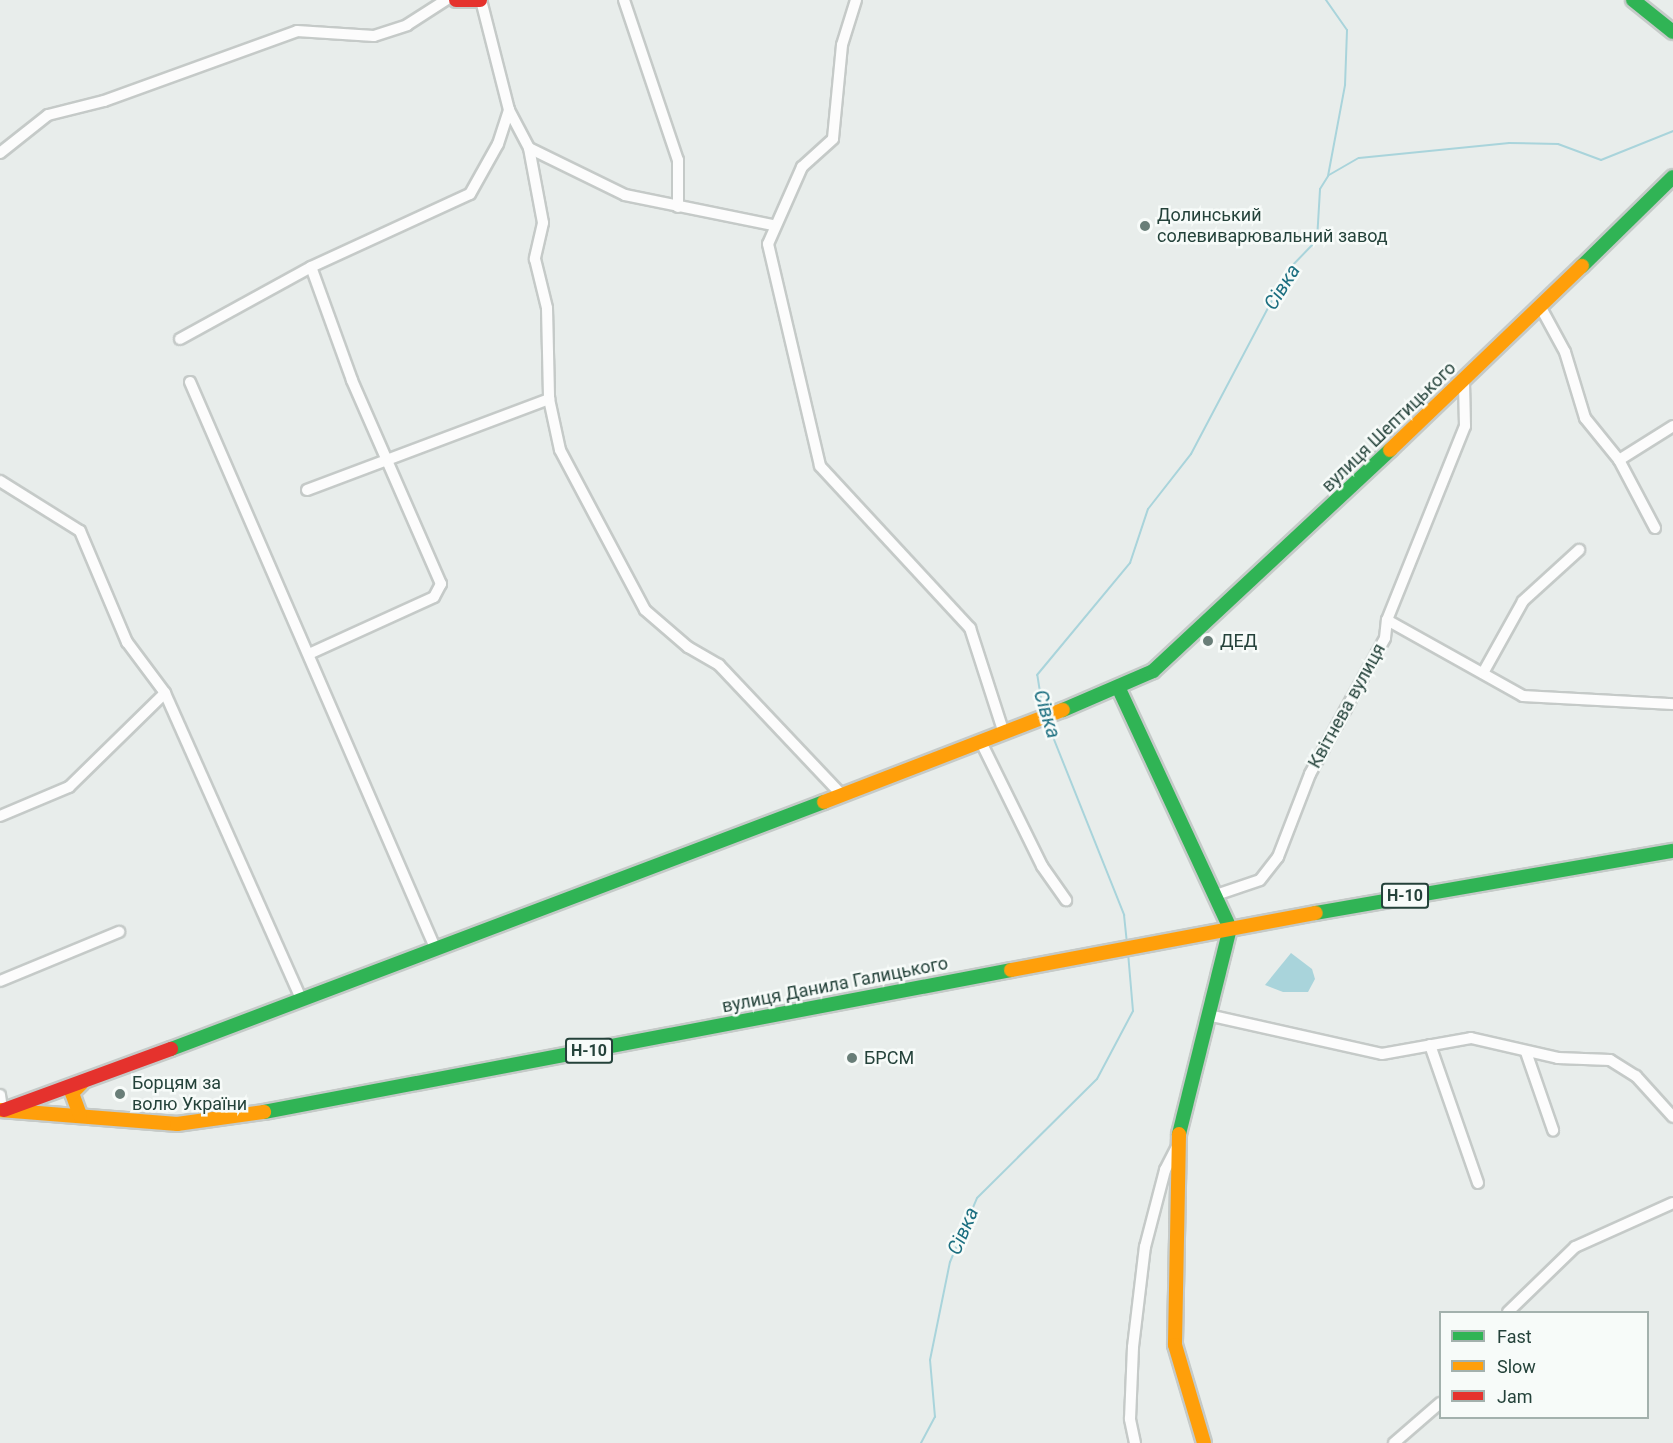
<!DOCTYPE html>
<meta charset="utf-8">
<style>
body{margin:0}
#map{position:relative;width:1673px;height:1443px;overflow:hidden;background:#e8edeb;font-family:Roboto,sans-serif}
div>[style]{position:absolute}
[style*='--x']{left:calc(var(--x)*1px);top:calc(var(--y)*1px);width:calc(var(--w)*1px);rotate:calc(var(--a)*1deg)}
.water>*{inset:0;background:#a9d4db}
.stream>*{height:2px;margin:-1px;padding:0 1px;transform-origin:1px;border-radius:1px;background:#a9d4db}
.roads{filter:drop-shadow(2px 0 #c5cac8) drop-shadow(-2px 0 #c5cac8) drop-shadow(0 2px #c5cac8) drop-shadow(0 -2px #c5cac8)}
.street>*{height:10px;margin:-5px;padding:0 5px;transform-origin:5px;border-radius:5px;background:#fcfcfc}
.fast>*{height:14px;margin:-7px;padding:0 7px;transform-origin:7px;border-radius:7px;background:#30b455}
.slow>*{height:14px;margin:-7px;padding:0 7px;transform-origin:7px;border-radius:7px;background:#ff9f0a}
.jam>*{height:14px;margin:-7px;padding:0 7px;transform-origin:7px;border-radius:7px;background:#e5322d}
.dots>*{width:16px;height:16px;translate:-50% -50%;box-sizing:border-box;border:3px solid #f7fbf9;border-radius:50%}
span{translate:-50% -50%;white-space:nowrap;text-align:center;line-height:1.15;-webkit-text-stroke:5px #f7fbf9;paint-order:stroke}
.shield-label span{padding:2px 4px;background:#f7fbf9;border:2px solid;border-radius:4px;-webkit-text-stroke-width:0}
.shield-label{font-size:16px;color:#24423a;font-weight:700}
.poi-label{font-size:18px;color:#24423a}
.left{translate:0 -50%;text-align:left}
.street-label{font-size:18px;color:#24423a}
.water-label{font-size:20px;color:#1c6f80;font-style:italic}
.legend{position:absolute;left:1439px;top:1311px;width:210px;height:108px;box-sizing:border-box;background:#f7fbf9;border:2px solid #a3b1ad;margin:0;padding:8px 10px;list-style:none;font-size:18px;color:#24423a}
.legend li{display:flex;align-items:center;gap:12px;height:30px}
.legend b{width:30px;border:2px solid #a3b1ad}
</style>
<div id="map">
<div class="water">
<div style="clip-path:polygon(1291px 953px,1312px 969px,1315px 979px,1308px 992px,1283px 992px,1265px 985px)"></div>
</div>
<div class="stream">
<div style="--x:1329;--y:175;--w:34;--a:-30"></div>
<div style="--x:1359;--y:158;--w:151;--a:-5.7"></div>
<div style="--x:1509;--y:143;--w:49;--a:1.2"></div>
<div style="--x:1558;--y:144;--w:46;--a:20.4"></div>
<div style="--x:1601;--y:160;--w:78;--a:-21.9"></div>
<div style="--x:1043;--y:711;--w:36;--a:-99"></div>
<div style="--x:1037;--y:675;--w:146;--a:-50.3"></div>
<div style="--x:1130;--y:563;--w:57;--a:-71.6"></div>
<div style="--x:1148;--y:509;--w:70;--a:-52"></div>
<div style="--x:1191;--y:454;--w:208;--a:-62.2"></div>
<div style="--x:1288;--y:270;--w:42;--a:-46"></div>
<div style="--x:1317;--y:240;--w:51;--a:-86.6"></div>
<div style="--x:1320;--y:189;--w:15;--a:-58"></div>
<div style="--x:1328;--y:176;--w:93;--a:-79.4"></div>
<div style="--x:1345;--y:85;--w:55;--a:-87.9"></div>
<div style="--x:1347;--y:30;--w:37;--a:-125"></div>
<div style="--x:1047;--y:722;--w:208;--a:68.2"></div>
<div style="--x:1124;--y:915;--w:27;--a:84"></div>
<div style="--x:921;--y:1443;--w:30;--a:-62"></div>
<div style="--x:935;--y:1417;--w:57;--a:-95"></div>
<div style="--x:930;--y:1360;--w:100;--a:-78.5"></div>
<div style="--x:950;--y:1262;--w:69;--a:-67.1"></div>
<div style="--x:977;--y:1198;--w:169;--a:-44.8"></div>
<div style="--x:1097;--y:1079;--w:77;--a:-62.1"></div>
<div style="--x:1133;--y:1011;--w:58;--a:-94.9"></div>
</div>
<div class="roads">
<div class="street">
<div style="--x:481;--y:0;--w:114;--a:75.7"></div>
<div style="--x:509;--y:110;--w:43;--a:62.2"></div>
<div style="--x:529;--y:148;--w:76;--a:79.4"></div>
<div style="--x:543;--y:223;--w:37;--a:103"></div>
<div style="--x:535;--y:259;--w:50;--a:76.2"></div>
<div style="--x:547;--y:308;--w:91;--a:88.7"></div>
<div style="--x:549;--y:399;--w:52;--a:77.8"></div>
<div style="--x:560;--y:450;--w:181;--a:62"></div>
<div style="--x:645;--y:610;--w:57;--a:40.7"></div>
<div style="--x:688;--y:647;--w:36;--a:30"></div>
<div style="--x:719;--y:665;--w:179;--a:46.6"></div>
<div style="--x:624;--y:0;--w:169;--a:71.4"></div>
<div style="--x:678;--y:160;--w:47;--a:90"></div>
<div style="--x:856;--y:0;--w:47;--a:107.3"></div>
<div style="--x:842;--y:45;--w:94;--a:95.5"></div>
<div style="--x:833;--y:139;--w:42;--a:137.9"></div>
<div style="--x:802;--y:167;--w:84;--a:113.8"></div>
<div style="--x:768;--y:244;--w:228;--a:76.8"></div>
<div style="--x:820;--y:466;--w:221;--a:47.2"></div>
<div style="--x:970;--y:628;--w:110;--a:72.1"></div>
<div style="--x:529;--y:148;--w:107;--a:26.1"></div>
<div style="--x:625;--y:195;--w:150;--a:11.5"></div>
<div style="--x:0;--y:153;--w:61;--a:-38.4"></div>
<div style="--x:48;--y:115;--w:58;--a:-14"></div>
<div style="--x:104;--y:101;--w:205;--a:-19.9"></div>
<div style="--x:297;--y:31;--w:77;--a:3.7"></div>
<div style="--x:374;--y:36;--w:35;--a:-18"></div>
<div style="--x:407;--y:25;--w:46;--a:-32.7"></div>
<div style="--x:1540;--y:306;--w:52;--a:61.5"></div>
<div style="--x:1565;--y:352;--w:69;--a:73.1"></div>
<div style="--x:1585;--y:418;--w:54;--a:51"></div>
<div style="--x:1619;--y:460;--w:77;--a:62.1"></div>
<div style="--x:180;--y:339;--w:149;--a:-28.8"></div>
<div style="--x:311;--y:267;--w:175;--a:-24.7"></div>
<div style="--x:470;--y:194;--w:57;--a:-60.8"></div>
<div style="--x:498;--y:144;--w:36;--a:-72"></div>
<div style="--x:190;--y:382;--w:619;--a:66.58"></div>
<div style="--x:1619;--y:460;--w:64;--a:-32.2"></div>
<div style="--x:0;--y:481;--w:94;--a:32"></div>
<div style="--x:80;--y:531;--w:121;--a:67.1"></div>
<div style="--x:127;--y:642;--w:64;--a:53.3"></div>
<div style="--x:165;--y:693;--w:337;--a:66"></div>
<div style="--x:307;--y:490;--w:259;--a:-20.6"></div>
<div style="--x:1387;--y:620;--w:156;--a:29.2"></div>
<div style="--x:1523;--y:696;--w:150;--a:3.1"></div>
<div style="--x:309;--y:654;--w:137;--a:-24.5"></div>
<div style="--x:434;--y:597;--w:15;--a:-62"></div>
<div style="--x:441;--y:584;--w:223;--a:-113.6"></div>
<div style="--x:352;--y:380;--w:120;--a:-109.9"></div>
<div style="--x:1483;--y:673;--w:82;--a:-60.9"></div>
<div style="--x:1523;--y:601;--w:76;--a:-42.3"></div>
<div style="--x:981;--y:742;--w:138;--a:63.8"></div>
<div style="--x:1042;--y:866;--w:42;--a:54.8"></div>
<div style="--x:0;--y:816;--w:75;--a:-22.8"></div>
<div style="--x:69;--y:787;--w:134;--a:-44.4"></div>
<div style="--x:1216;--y:895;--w:46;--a:-18.8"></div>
<div style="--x:1260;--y:880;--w:29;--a:-52"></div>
<div style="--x:1278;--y:857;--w:89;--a:-68.9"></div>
<div style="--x:1310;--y:774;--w:155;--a:-61.1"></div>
<div style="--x:1385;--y:638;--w:18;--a:-84"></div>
<div style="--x:1387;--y:620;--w:209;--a:-68.1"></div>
<div style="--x:1465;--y:426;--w:45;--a:-91.3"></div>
<div style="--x:0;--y:981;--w:129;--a:-22.4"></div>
<div style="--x:1208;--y:1015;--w:178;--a:12.6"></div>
<div style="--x:1382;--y:1054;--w:90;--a:-10.2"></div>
<div style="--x:1471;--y:1038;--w:89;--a:12.9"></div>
<div style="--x:1558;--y:1058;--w:52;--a:2.2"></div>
<div style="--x:1610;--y:1060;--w:31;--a:32"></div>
<div style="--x:1636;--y:1076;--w:55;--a:47.9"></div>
<div style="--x:1430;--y:1045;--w:146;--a:70.8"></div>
<div style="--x:1526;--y:1052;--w:83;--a:70.9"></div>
<div style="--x:0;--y:1095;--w:15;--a:82"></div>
<div style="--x:1508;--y:1312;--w:93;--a:-44.1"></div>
<div style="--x:1575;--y:1247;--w:107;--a:-24.2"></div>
<div style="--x:1135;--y:1443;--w:25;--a:-102"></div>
<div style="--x:1130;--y:1419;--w:72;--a:-87.6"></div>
<div style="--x:1133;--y:1347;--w:101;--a:-83.2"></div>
<div style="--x:1145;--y:1247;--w:80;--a:-75.4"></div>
<div style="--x:1165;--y:1170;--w:29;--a:-63"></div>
<div style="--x:1394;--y:1443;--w:61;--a:-41"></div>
</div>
<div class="fast">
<div style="--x:1633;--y:0;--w:51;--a:38.7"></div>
<div style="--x:1582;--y:266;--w:127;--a:-44.4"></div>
<div style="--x:1119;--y:689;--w:264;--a:65.1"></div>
<div style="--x:1230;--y:928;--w:212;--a:103.9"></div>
<div style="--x:1063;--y:710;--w:98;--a:-23.4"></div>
<div style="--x:1153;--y:671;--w:324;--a:-43"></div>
<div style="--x:1316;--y:913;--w:362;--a:-9.9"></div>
<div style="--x:171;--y:1049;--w:698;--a:-20.72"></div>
<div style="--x:264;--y:1112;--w:760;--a:-10.76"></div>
</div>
<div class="slow">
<div style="--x:1390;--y:450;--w:266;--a:-43.8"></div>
<div style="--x:824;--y:802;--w:256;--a:-21.1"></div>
<div style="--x:1011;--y:970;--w:310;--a:-10.6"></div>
<div style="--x:0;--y:1110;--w:178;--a:4.5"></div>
<div style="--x:177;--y:1124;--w:88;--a:-7.9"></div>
<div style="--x:80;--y:1115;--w:23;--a:-110"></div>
<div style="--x:72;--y:1093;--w:14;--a:-45"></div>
<div style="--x:1179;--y:1134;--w:211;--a:91.1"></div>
<div style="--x:1175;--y:1345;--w:102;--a:73.5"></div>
</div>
<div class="jam">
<div style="--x:456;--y:0;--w:24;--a:0"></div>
<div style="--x:4;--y:1110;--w:178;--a:-20.1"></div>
</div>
</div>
<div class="dots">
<div style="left:1145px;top:226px;background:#697e78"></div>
<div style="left:1208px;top:641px;background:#697e78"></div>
<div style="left:852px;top:1058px;background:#697e78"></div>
<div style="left:120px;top:1094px;background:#697e78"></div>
</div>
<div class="shield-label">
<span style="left:1405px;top:896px">Н-10</span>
<span style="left:589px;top:1051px">Н-10</span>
</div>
<div class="poi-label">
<span class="left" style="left:1157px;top:226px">Долинський<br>солевиварювальний завод</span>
<span class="left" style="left:1220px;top:641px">ДЕД</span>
<span class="left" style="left:864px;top:1058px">БРСМ</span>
<span class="left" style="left:132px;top:1094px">Борцям за<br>волю України</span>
</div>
<div class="street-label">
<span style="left:1389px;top:427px;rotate:-44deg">вулиця Шептицького</span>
<span style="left:1347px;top:706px;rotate:-61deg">Квітнева вулиця</span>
<span style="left:835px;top:985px;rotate:-11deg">вулиця Данила Галицького</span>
</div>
<div class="water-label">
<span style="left:1282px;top:287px;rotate:-58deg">Сівка</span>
<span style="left:1047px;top:714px;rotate:73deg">Сівка</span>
<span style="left:963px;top:1231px;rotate:-67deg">Сівка</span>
</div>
<ul class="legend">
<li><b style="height:8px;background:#30b455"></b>Fast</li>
<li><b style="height:8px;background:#ff9f0a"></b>Slow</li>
<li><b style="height:8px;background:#e5322d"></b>Jam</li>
</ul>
</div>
